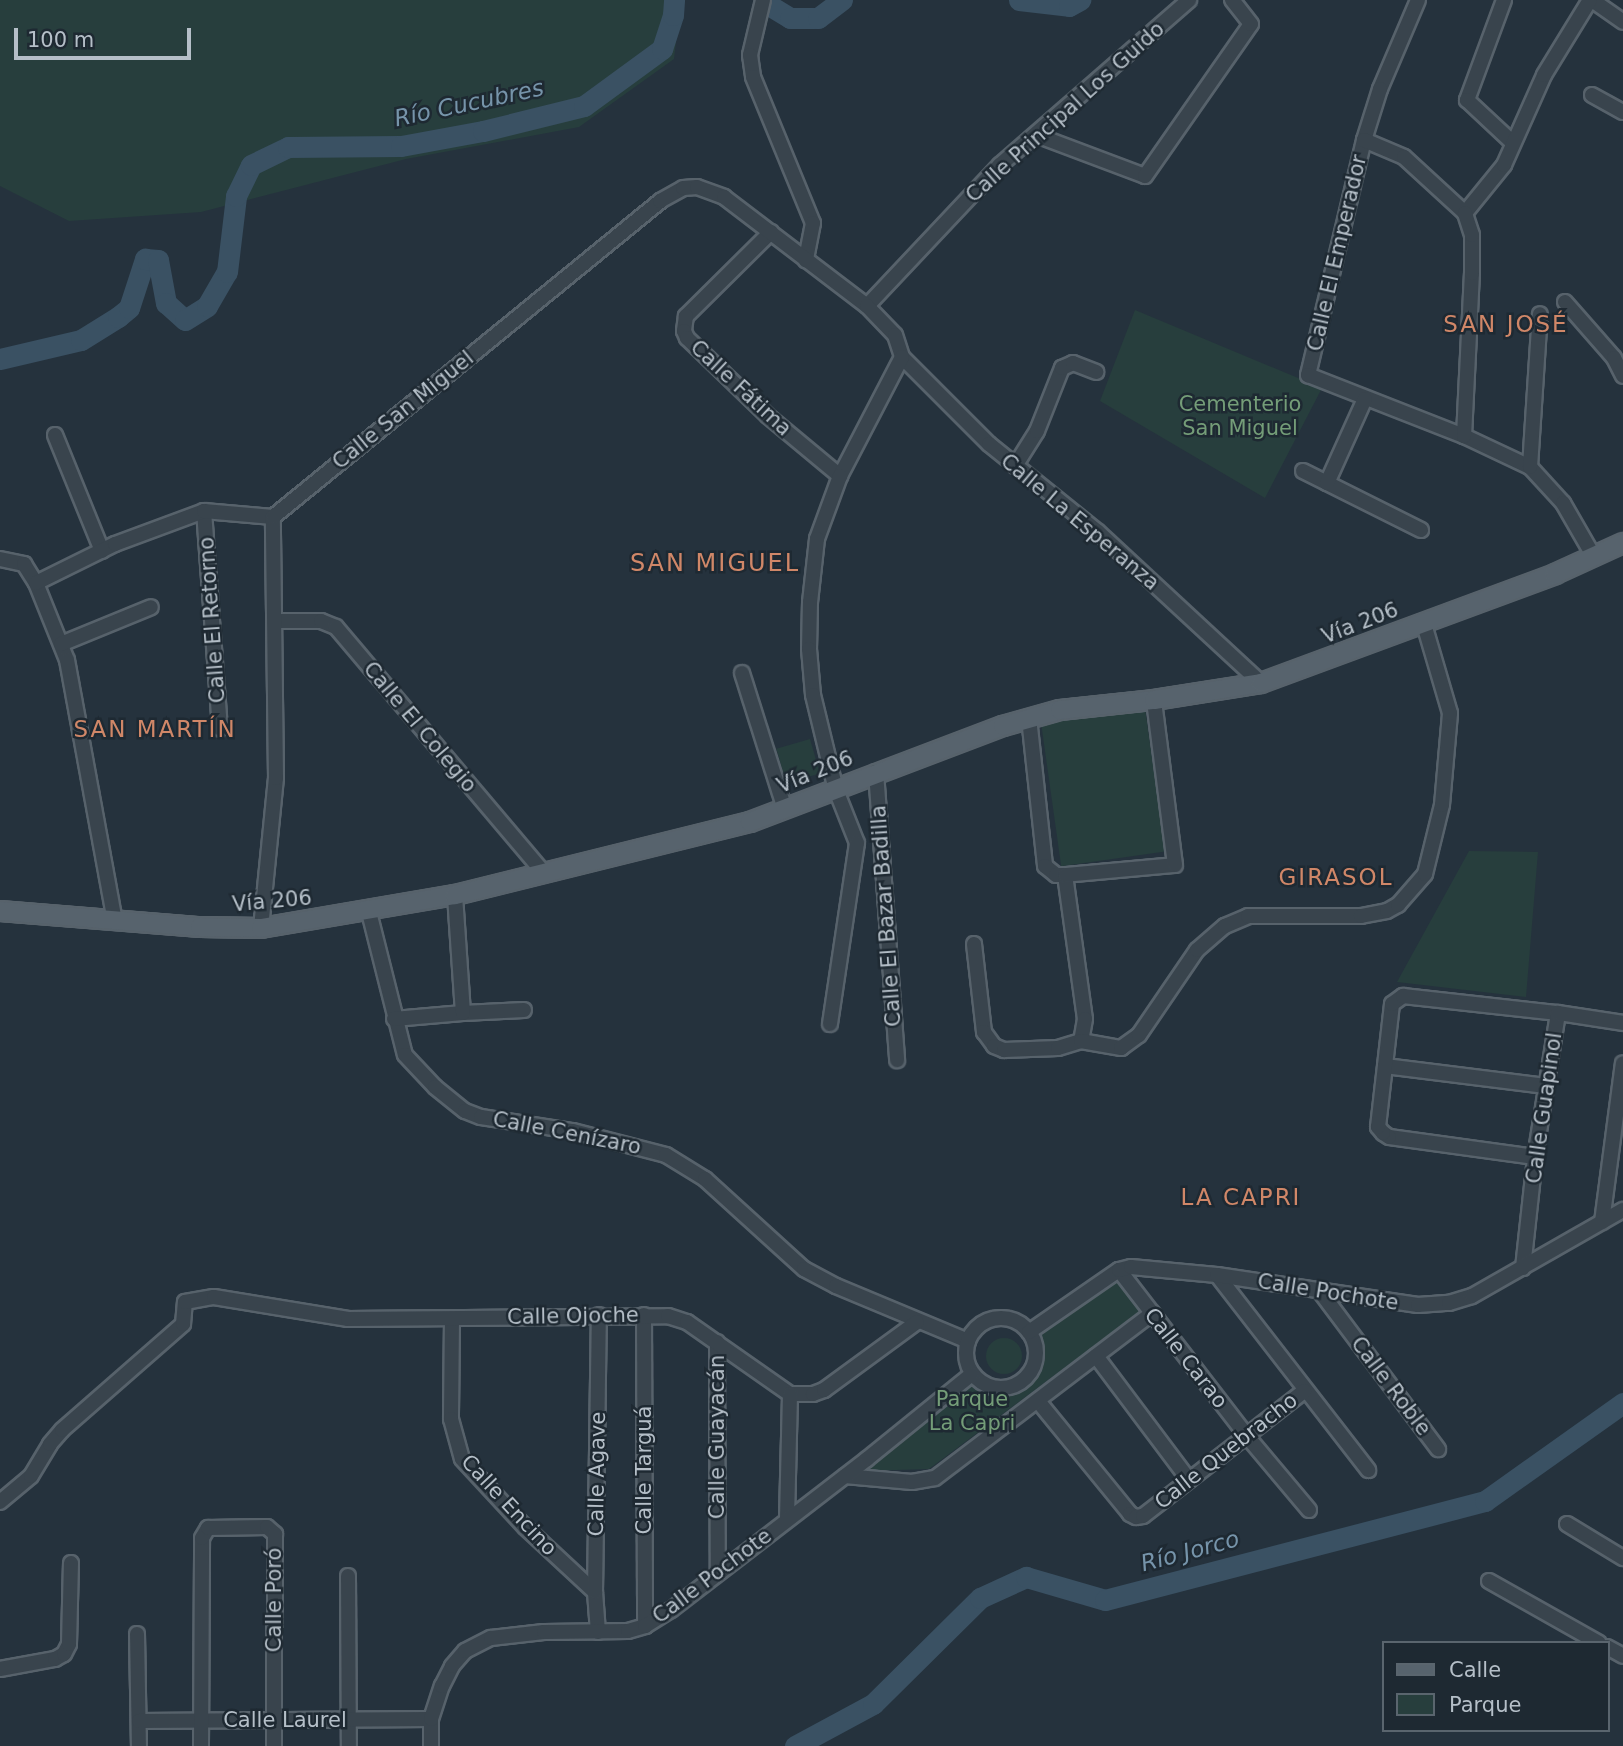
<!DOCTYPE html>
<meta charset="utf-8">
<style>
body{margin:0}
#map{position:relative;width:1623px;height:1746px;overflow:hidden;background:#25323d;font-family:"DejaVu Sans",sans-serif}
div>[style]{position:absolute}
[style*='--x']{left:calc(var(--x)*1px);top:calc(var(--y)*1px);width:calc(var(--w)*1px);rotate:calc(var(--a)*1deg)}
.green>*{inset:0;background:#273e3d;transform-origin:0 0}
.round{border-radius:50%}
.river>*{height:21px;margin:-10.5px;padding:0 10.5px;transform-origin:10.5px;border-radius:10.5px;background:#3a5163}
.roads{filter:drop-shadow(2px 0 #57626b) drop-shadow(-2px 0 #57626b) drop-shadow(0 2px #57626b) drop-shadow(0 -2px #57626b)}
.minor>*{height:14px;margin:-7px;padding:0 7px;transform-origin:7px;border-radius:7px;background:#39444d}
.minor>.ring{margin:-7px;padding:0;box-sizing:content-box;background:none;border:14px solid #39444d;border-radius:50%}
.major>*{height:18px;margin:-9px;padding:0 9px;transform-origin:9px;border-radius:9px;background:#57636d}
span{translate:-50% -50%;white-space:nowrap;text-align:center;line-height:1.15;-webkit-text-stroke:5px #1e2932;paint-order:stroke}
.street-label{font-size:21px;color:#b5bfc8}
.park-label{font-size:21px;color:#749d78}
.water-label{font-size:23px;color:#7694aa;font-style:italic}
.neighbourhood-label{font-size:23px;color:#d08768;letter-spacing:2px}
.quarter-label{font-size:24px;color:#d08768;letter-spacing:2px}
.legend{position:absolute;left:1382px;top:1641px;width:228px;height:91px;box-sizing:border-box;background:#1e2932;border:2px solid #5a656e;margin:0;padding:9px 12px;list-style:none;font-size:21px;color:#b5bfc8}
.legend li{display:flex;align-items:center;gap:14px;height:35px}
.legend b{width:35px;border:2px solid #5a656e}
.scale{position:absolute;left:14px;top:28px;width:177px;height:32px;box-sizing:border-box;border:4px solid #b5bfc8;border-top:0;padding-left:9px;font-size:21px;line-height:24px;white-space:nowrap;color:#b5bfc8;-webkit-text-stroke:5px #1e2932;paint-order:stroke}
</style>
<div id="map">
<div class="green">
<div style="clip-path:polygon(0 0,681px 0,674px 59px,579px 127px,406px 159px,201px 212px,69px 221px,0 186px)"></div>
<div style="clip-path:polygon(1135px 310px,1322px 388px,1265px 498px,1100px 401px)"></div>
<div style="left:1145px;top:708px;width:145px;height:105px;rotate:82deg"></div>
<div style="left:810px;top:739px;width:36px;height:35px;rotate:74deg"></div>
<div style="clip-path:polygon(1469px 851px,1538px 852px,1526px 997px,1397px 982px)"></div>
<div style="clip-path:polygon(1121px 1279px,1143px 1309px,929px 1469px,863px 1471px,972px 1383px,987px 1392px,1017px 1392px,1038px 1370px,1038px 1337px)"></div>
<div class="round" style="left:986px;top:1338px;width:36px;height:36px"></div>
</div>
<div class="river">
<div style="--x:1019;--y:0;--w:50;--a:6.8"></div>
<div style="--x:1069;--y:6;--w:13;--a:-29"></div>
<div style="--x:767;--y:4;--w:27;--a:31"></div>
<div style="--x:790;--y:18;--w:28;--a:0"></div>
<div style="--x:818;--y:18;--w:30;--a:-37"></div>
<div style="--x:0;--y:359;--w:83;--a:-13.2"></div>
<div style="--x:81;--y:340;--w:44;--a:-31.9"></div>
<div style="--x:118;--y:317;--w:14;--a:-39"></div>
<div style="--x:129;--y:308;--w:52;--a:-71.9"></div>
<div style="--x:145;--y:259;--w:13;--a:4"></div>
<div style="--x:158;--y:260;--w:44;--a:79.5"></div>
<div style="--x:166;--y:303;--w:25;--a:42"></div>
<div style="--x:185;--y:320;--w:26;--a:-32"></div>
<div style="--x:207;--y:306;--w:39;--a:-60"></div>
<div style="--x:227;--y:272;--w:77;--a:-83.2"></div>
<div style="--x:236;--y:196;--w:34;--a:-64"></div>
<div style="--x:251;--y:165;--w:41;--a:-25.9"></div>
<div style="--x:288;--y:147;--w:113;--a:-0.5"></div>
<div style="--x:401;--y:146;--w:83;--a:-10.4"></div>
<div style="--x:483;--y:131;--w:104;--a:-13.9"></div>
<div style="--x:584;--y:106;--w:97;--a:-36.2"></div>
<div style="--x:662;--y:49;--w:36;--a:-72"></div>
<div style="--x:673;--y:15;--w:15;--a:-86"></div>
<div style="--x:795;--y:1746;--w:89;--a:-28.3"></div>
<div style="--x:873;--y:1704;--w:151;--a:-44.7"></div>
<div style="--x:980;--y:1598;--w:51;--a:-24.5"></div>
<div style="--x:1026;--y:1577;--w:82;--a:16.2"></div>
<div style="--x:1105;--y:1600;--w:393;--a:-14.6"></div>
<div style="--x:1485;--y:1501;--w:169;--a:-35.4"></div>
</div>
<div class="roads">
<div class="minor">
<div style="--x:763;--y:0;--w:57;--a:103.3"></div>
<div style="--x:750;--y:55;--w:22;--a:82"></div>
<div style="--x:753;--y:77;--w:158;--a:67.7"></div>
<div style="--x:813;--y:223;--w:38;--a:101"></div>
<div style="--x:1418;--y:0;--w:97;--a:113.1"></div>
<div style="--x:1380;--y:89;--w:53;--a:107.4"></div>
<div style="--x:1364;--y:140;--w:242;--a:103.4"></div>
<div style="--x:1308;--y:375;--w:168;--a:21.4"></div>
<div style="--x:1464;--y:436;--w:73;--a:25.2"></div>
<div style="--x:1530;--y:467;--w:49;--a:47.5"></div>
<div style="--x:1563;--y:503;--w:62;--a:60.1"></div>
<div style="--x:1504;--y:0;--w:107;--a:110.3"></div>
<div style="--x:1467;--y:100;--w:62;--a:43"></div>
<div style="--x:1592;--y:0;--w:38;--a:35"></div>
<div style="--x:1592;--y:95;--w:35;--a:29"></div>
<div style="--x:1036;--y:135;--w:116;--a:20.6"></div>
<div style="--x:1145;--y:176;--w:185;--a:-55.1"></div>
<div style="--x:1251;--y:24;--w:31;--a:-128"></div>
<div style="--x:1364;--y:140;--w:43;--a:23"></div>
<div style="--x:1404;--y:157;--w:83;--a:42.6"></div>
<div style="--x:1465;--y:213;--w:62;--a:-50.9"></div>
<div style="--x:1504;--y:165;--w:98;--a:-66"></div>
<div style="--x:1544;--y:75;--w:88;--a:-58.5"></div>
<div style="--x:771;--y:232;--w:120;--a:135.3"></div>
<div style="--x:686;--y:316;--w:15;--a:98"></div>
<div style="--x:684;--y:331;--w:8;--a:67"></div>
<div style="--x:687;--y:338;--w:112;--a:43.9"></div>
<div style="--x:768;--y:416;--w:94;--a:39.8"></div>
<div style="--x:1565;--y:302;--w:74;--a:48.8"></div>
<div style="--x:1614;--y:358;--w:20;--a:63"></div>
<div style="--x:867;--y:306;--w:194;--a:-46.7"></div>
<div style="--x:1000;--y:165;--w:251;--a:-41.1"></div>
<div style="--x:902;--y:357;--w:123;--a:45"></div>
<div style="--x:989;--y:444;--w:140;--a:38.9"></div>
<div style="--x:1098;--y:532;--w:222;--a:42.8"></div>
<div style="--x:55;--y:435;--w:125;--a:67.9"></div>
<div style="--x:1464;--y:436;--w:163;--a:-87.2"></div>
<div style="--x:1472;--y:273;--w:38;--a:-90"></div>
<div style="--x:1472;--y:235;--w:23;--a:-108"></div>
<div style="--x:1015;--y:466;--w:41;--a:-57.8"></div>
<div style="--x:1037;--y:431;--w:68;--a:-68.4"></div>
<div style="--x:1062;--y:368;--w:12;--a:-24"></div>
<div style="--x:1073;--y:363;--w:25;--a:21"></div>
<div style="--x:1530;--y:467;--w:153;--a:-86.3"></div>
<div style="--x:1303;--y:471;--w:132;--a:26.6"></div>
<div style="--x:1327;--y:483;--w:92;--a:-65.7"></div>
<div style="--x:204;--y:511;--w:218;--a:85.8"></div>
<div style="--x:0;--y:559;--w:25;--a:12"></div>
<div style="--x:24;--y:564;--w:22;--a:58"></div>
<div style="--x:36;--y:583;--w:83;--a:68.1"></div>
<div style="--x:67;--y:660;--w:265;--a:79.6"></div>
<div style="--x:36;--y:583;--w:88;--a:-26.3"></div>
<div style="--x:115;--y:544;--w:95;--a:-20.3"></div>
<div style="--x:204;--y:511;--w:69;--a:5"></div>
<div style="--x:276;--y:621;--w:45;--a:0"></div>
<div style="--x:321;--y:621;--w:16;--a:22"></div>
<div style="--x:336;--y:627;--w:322;--a:49.8"></div>
<div style="--x:61;--y:644;--w:97;--a:-22.3"></div>
<div style="--x:742;--y:673;--w:143;--a:72.5"></div>
<div style="--x:1029;--y:718;--w:149;--a:83.8"></div>
<div style="--x:1045;--y:866;--w:14;--a:39"></div>
<div style="--x:1056;--y:875;--w:9;--a:0"></div>
<div style="--x:1065;--y:875;--w:145;--a:82.1"></div>
<div style="--x:1085;--y:1019;--w:22;--a:100"></div>
<div style="--x:876;--y:772;--w:289;--a:85.8"></div>
<div style="--x:1065;--y:875;--w:110;--a:-5.2"></div>
<div style="--x:1175;--y:865;--w:166;--a:-97.3"></div>
<div style="--x:369;--y:912;--w:147;--a:75.9"></div>
<div style="--x:405;--y:1055;--w:44;--a:46.8"></div>
<div style="--x:435;--y:1087;--w:38;--a:39"></div>
<div style="--x:465;--y:1111;--w:17;--a:21"></div>
<div style="--x:481;--y:1117;--w:93;--a:8.7"></div>
<div style="--x:573;--y:1131;--w:96;--a:14.5"></div>
<div style="--x:666;--y:1155;--w:46;--a:31.6"></div>
<div style="--x:705;--y:1179;--w:134;--a:42.3"></div>
<div style="--x:804;--y:1269;--w:36;--a:28"></div>
<div style="--x:836;--y:1286;--w:143;--a:22.6"></div>
<div style="--x:261;--y:928;--w:151;--a:-84.3"></div>
<div style="--x:276;--y:778;--w:261;--a:-90.7"></div>
<div style="--x:273;--y:517;--w:500;--a:-39.2"></div>
<div style="--x:660;--y:201;--w:26;--a:-29"></div>
<div style="--x:683;--y:188;--w:14;--a:-4"></div>
<div style="--x:697;--y:187;--w:29;--a:20"></div>
<div style="--x:724;--y:197;--w:180;--a:37.3"></div>
<div style="--x:867;--y:306;--w:40;--a:46"></div>
<div style="--x:895;--y:335;--w:23;--a:72"></div>
<div style="--x:902;--y:357;--w:134;--a:117.5"></div>
<div style="--x:840;--y:476;--w:67;--a:110.1"></div>
<div style="--x:817;--y:539;--w:63;--a:96.3"></div>
<div style="--x:810;--y:602;--w:47;--a:91.2"></div>
<div style="--x:809;--y:649;--w:46;--a:85"></div>
<div style="--x:813;--y:695;--w:98;--a:76.4"></div>
<div style="--x:836;--y:790;--w:57;--a:68.4"></div>
<div style="--x:857;--y:843;--w:183;--a:98.5"></div>
<div style="--x:974;--y:944;--w:89;--a:83.5"></div>
<div style="--x:984;--y:1032;--w:17;--a:54"></div>
<div style="--x:994;--y:1046;--w:11;--a:22"></div>
<div style="--x:1004;--y:1050;--w:54;--a:-2.1"></div>
<div style="--x:1058;--y:1048;--w:24;--a:-17"></div>
<div style="--x:1081;--y:1041;--w:41;--a:9.9"></div>
<div style="--x:1121;--y:1048;--w:22;--a:-36"></div>
<div style="--x:1139;--y:1035;--w:103;--a:-55.7"></div>
<div style="--x:1197;--y:950;--w:37;--a:-41"></div>
<div style="--x:1225;--y:926;--w:25;--a:-23"></div>
<div style="--x:1248;--y:916;--w:113;--a:0"></div>
<div style="--x:1361;--y:916;--w:26;--a:-11"></div>
<div style="--x:1387;--y:911;--w:13;--a:-29"></div>
<div style="--x:1398;--y:905;--w:41;--a:-48.9"></div>
<div style="--x:1425;--y:874;--w:71;--a:-76.2"></div>
<div style="--x:1442;--y:805;--w:92;--a:-85"></div>
<div style="--x:1450;--y:713;--w:93;--a:-106.3"></div>
<div style="--x:463;--y:1013;--w:61;--a:-2.8"></div>
<div style="--x:394;--y:1019;--w:69;--a:-5"></div>
<div style="--x:463;--y:1013;--w:118;--a:-93.9"></div>
<div style="--x:1385;--y:1066;--w:162;--a:7.1"></div>
<div style="--x:1535;--y:1157;--w:147;--a:-172.2"></div>
<div style="--x:1389;--y:1137;--w:7;--a:-146"></div>
<div style="--x:1383;--y:1133;--w:8;--a:-130"></div>
<div style="--x:1378;--y:1127;--w:124;--a:-83.5"></div>
<div style="--x:1392;--y:1004;--w:14;--a:-36"></div>
<div style="--x:1403;--y:996;--w:156;--a:6.3"></div>
<div style="--x:1602;--y:1222;--w:160;--a:-82.5"></div>
<div style="--x:1523;--y:1268;--w:112;--a:-83.8"></div>
<div style="--x:1535;--y:1157;--w:146;--a:-80.9"></div>
<div style="--x:1558;--y:1013;--w:66;--a:8.7"></div>
<div style="--x:1119;--y:1270;--w:208;--a:52.4"></div>
<div style="--x:1246;--y:1435;--w:98;--a:50"></div>
<div style="--x:1217;--y:1275;--w:247;--a:52.2"></div>
<div style="--x:1319;--y:1290;--w:199;--a:53.2"></div>
<div style="--x:644;--y:1315;--w:311;--a:89.8"></div>
<div class="ring" style="left:966px;top:1318px;width:56px;height:56px"></div>
<div style="--x:452;--y:1319;--w:100;--a:90.6"></div>
<div style="--x:451;--y:1419;--w:41;--a:74.6"></div>
<div style="--x:462;--y:1459;--w:93;--a:47.2"></div>
<div style="--x:525;--y:1527;--w:96;--a:42.9"></div>
<div style="--x:1029;--y:1332;--w:109;--a:-34.6"></div>
<div style="--x:1119;--y:1270;--w:12;--a:-14"></div>
<div style="--x:1131;--y:1267;--w:86;--a:5.3"></div>
<div style="--x:1217;--y:1275;--w:203;--a:8.5"></div>
<div style="--x:1418;--y:1305;--w:31;--a:-4"></div>
<div style="--x:1449;--y:1303;--w:24;--a:-17"></div>
<div style="--x:1472;--y:1296;--w:174;--a:-29.7"></div>
<div style="--x:717;--y:1342;--w:231;--a:89.8"></div>
<div style="--x:1096;--y:1356;--w:155;--a:53.1"></div>
<div style="--x:1038;--y:1401;--w:146;--a:50.8"></div>
<div style="--x:1130;--y:1514;--w:7;--a:27"></div>
<div style="--x:1136;--y:1517;--w:7;--a:-8"></div>
<div style="--x:1143;--y:1516;--w:204;--a:-37.8"></div>
<div style="--x:845;--y:1476;--w:67;--a:5.1"></div>
<div style="--x:912;--y:1482;--w:23;--a:-10"></div>
<div style="--x:935;--y:1478;--w:273;--a:-37.2"></div>
<div style="--x:0;--y:1502;--w:40;--a:-40"></div>
<div style="--x:31;--y:1476;--w:37;--a:-59"></div>
<div style="--x:50;--y:1444;--w:18;--a:-49"></div>
<div style="--x:62;--y:1430;--w:161;--a:-41.2"></div>
<div style="--x:183;--y:1324;--w:22;--a:-85"></div>
<div style="--x:185;--y:1302;--w:29;--a:-10"></div>
<div style="--x:214;--y:1297;--w:136;--a:9.3"></div>
<div style="--x:348;--y:1319;--w:320;--a:-0.5"></div>
<div style="--x:668;--y:1316;--w:20;--a:18"></div>
<div style="--x:687;--y:1322;--w:126;--a:35"></div>
<div style="--x:790;--y:1394;--w:23;--a:0"></div>
<div style="--x:813;--y:1394;--w:12;--a:-20"></div>
<div style="--x:824;--y:1390;--w:115;--a:-36.2"></div>
<div style="--x:787;--y:1518;--w:124;--a:-88.6"></div>
<div style="--x:1567;--y:1524;--w:66;--a:31.3"></div>
<div style="--x:348;--y:1576;--w:170;--a:89.7"></div>
<div style="--x:1489;--y:1581;--w:126;--a:29.4"></div>
<div style="--x:598;--y:1632;--w:40;--a:-94.3"></div>
<div style="--x:595;--y:1592;--w:277;--a:-89.2"></div>
<div style="--x:137;--y:1634;--w:112;--a:89"></div>
<div style="--x:1607;--y:1647;--w:18;--a:29"></div>
<div style="--x:0;--y:1669;--w:56;--a:-10.3"></div>
<div style="--x:55;--y:1659;--w:10;--a:-29"></div>
<div style="--x:64;--y:1654;--w:11;--a:-63"></div>
<div style="--x:69;--y:1644;--w:81;--a:-88.6"></div>
<div style="--x:139;--y:1721;--w:292;--a:-0.4"></div>
<div style="--x:201;--y:1746;--w:208;--a:-89.7"></div>
<div style="--x:202;--y:1538;--w:12;--a:-59"></div>
<div style="--x:208;--y:1528;--w:59;--a:-1"></div>
<div style="--x:267;--y:1527;--w:11;--a:41"></div>
<div style="--x:275;--y:1534;--w:212;--a:90.3"></div>
<div style="--x:431;--y:1746;--w:27;--a:-90"></div>
<div style="--x:431;--y:1719;--w:35;--a:-72"></div>
<div style="--x:442;--y:1686;--w:22;--a:-63"></div>
<div style="--x:452;--y:1666;--w:20;--a:-49"></div>
<div style="--x:465;--y:1651;--w:29;--a:-27"></div>
<div style="--x:491;--y:1638;--w:53;--a:-6.5"></div>
<div style="--x:544;--y:1632;--w:84;--a:-0.7"></div>
<div style="--x:628;--y:1631;--w:18;--a:-16"></div>
<div style="--x:645;--y:1626;--w:31;--a:-32"></div>
<div style="--x:671;--y:1610;--w:247;--a:-37.6"></div>
<div style="--x:867;--y:1459;--w:135;--a:-39"></div>
</div>
<div class="major">
<div style="--x:0;--y:911;--w:201;--a:4.6"></div>
<div style="--x:200;--y:927;--w:61;--a:0.9"></div>
<div style="--x:261;--y:928;--w:197;--a:-9.7"></div>
<div style="--x:455;--y:895;--w:304;--a:-13.9"></div>
<div style="--x:750;--y:822;--w:271;--a:-20.8"></div>
<div style="--x:1003;--y:726;--w:59;--a:-15.7"></div>
<div style="--x:1060;--y:710;--w:95;--a:-6.1"></div>
<div style="--x:1154;--y:700;--w:108;--a:-9"></div>
<div style="--x:1261;--y:683;--w:314;--a:-20.3"></div>
<div style="--x:1555;--y:574;--w:75;--a:-24.5"></div>
</div>
</div>
<div class="street-label">
<span style="left:1065px;top:112px;rotate:-42deg">Calle Principal Los Guido</span>
<span style="left:1337px;top:253px;rotate:-77deg">Calle El Emperador</span>
<span style="left:741px;top:388px;rotate:43deg">Calle Fátima</span>
<span style="left:403px;top:410px;rotate:-39deg">Calle San Miguel</span>
<span style="left:1080px;top:522px;rotate:40deg">Calle La Esperanza</span>
<span style="left:212px;top:620px;rotate:-94deg">Calle El Retorno</span>
<span style="left:1360px;top:623px;rotate:-21deg">Vía 206</span>
<span style="left:420px;top:727px;rotate:50deg">Calle El Colegio</span>
<span style="left:815px;top:772px;rotate:-22deg">Vía 206</span>
<span style="left:272px;top:901px;rotate:-5deg">Vía 206</span>
<span style="left:886px;top:916px;rotate:-94deg">Calle El Bazar Badilla</span>
<span style="left:1544px;top:1108px;rotate:-82deg">Calle Guapinol</span>
<span style="left:567px;top:1133px;rotate:11deg">Calle Cenízaro</span>
<span style="left:1328px;top:1292px;rotate:9deg">Calle Pochote</span>
<span style="left:573px;top:1316px;rotate:-1deg">Calle Ojoche</span>
<span style="left:1186px;top:1358px;rotate:52deg">Calle Carao</span>
<span style="left:1391px;top:1386px;rotate:53deg">Calle Roble</span>
<span style="left:717px;top:1437px;rotate:-90deg">Calle Guayacán</span>
<span style="left:1226px;top:1451px;rotate:-38deg">Calle Quebracho</span>
<span style="left:644px;top:1470px;rotate:-90deg">Calle Targuá</span>
<span style="left:597px;top:1474px;rotate:-89deg">Calle Agave</span>
<span style="left:509px;top:1505px;rotate:47deg">Calle Encino</span>
<span style="left:712px;top:1576px;rotate:-37deg">Calle Pochote</span>
<span style="left:274px;top:1600px;rotate:-90deg">Calle Poró</span>
<span style="left:285px;top:1720px">Calle Laurel</span>
</div>
<div class="park-label">
<span style="left:1240px;top:416px">Cementerio<br>San Miguel</span>
<span style="left:972px;top:1411px">Parque<br>La Capri</span>
</div>
<div class="water-label">
<span style="left:469px;top:103px;rotate:-12deg">Río Cucubres</span>
<span style="left:1190px;top:1551px;rotate:-15deg">Río Jorco</span>
</div>
<div class="neighbourhood-label">
<span style="left:1506px;top:324px">SAN JOSÉ</span>
<span style="left:155px;top:729px">SAN MARTÍN</span>
<span style="left:1336px;top:877px">GIRASOL</span>
<span style="left:1241px;top:1197px">LA CAPRI</span>
</div>
<div class="quarter-label">
<span style="left:715px;top:564px">SAN MIGUEL</span>
</div>
<ul class="legend">
<li><b style="height:9px;background:#57636d"></b>Calle</li>
<li><b style="height:19px;background:#273e3d"></b>Parque</li>
</ul>
<div class="scale">100 m</div>
</div>
